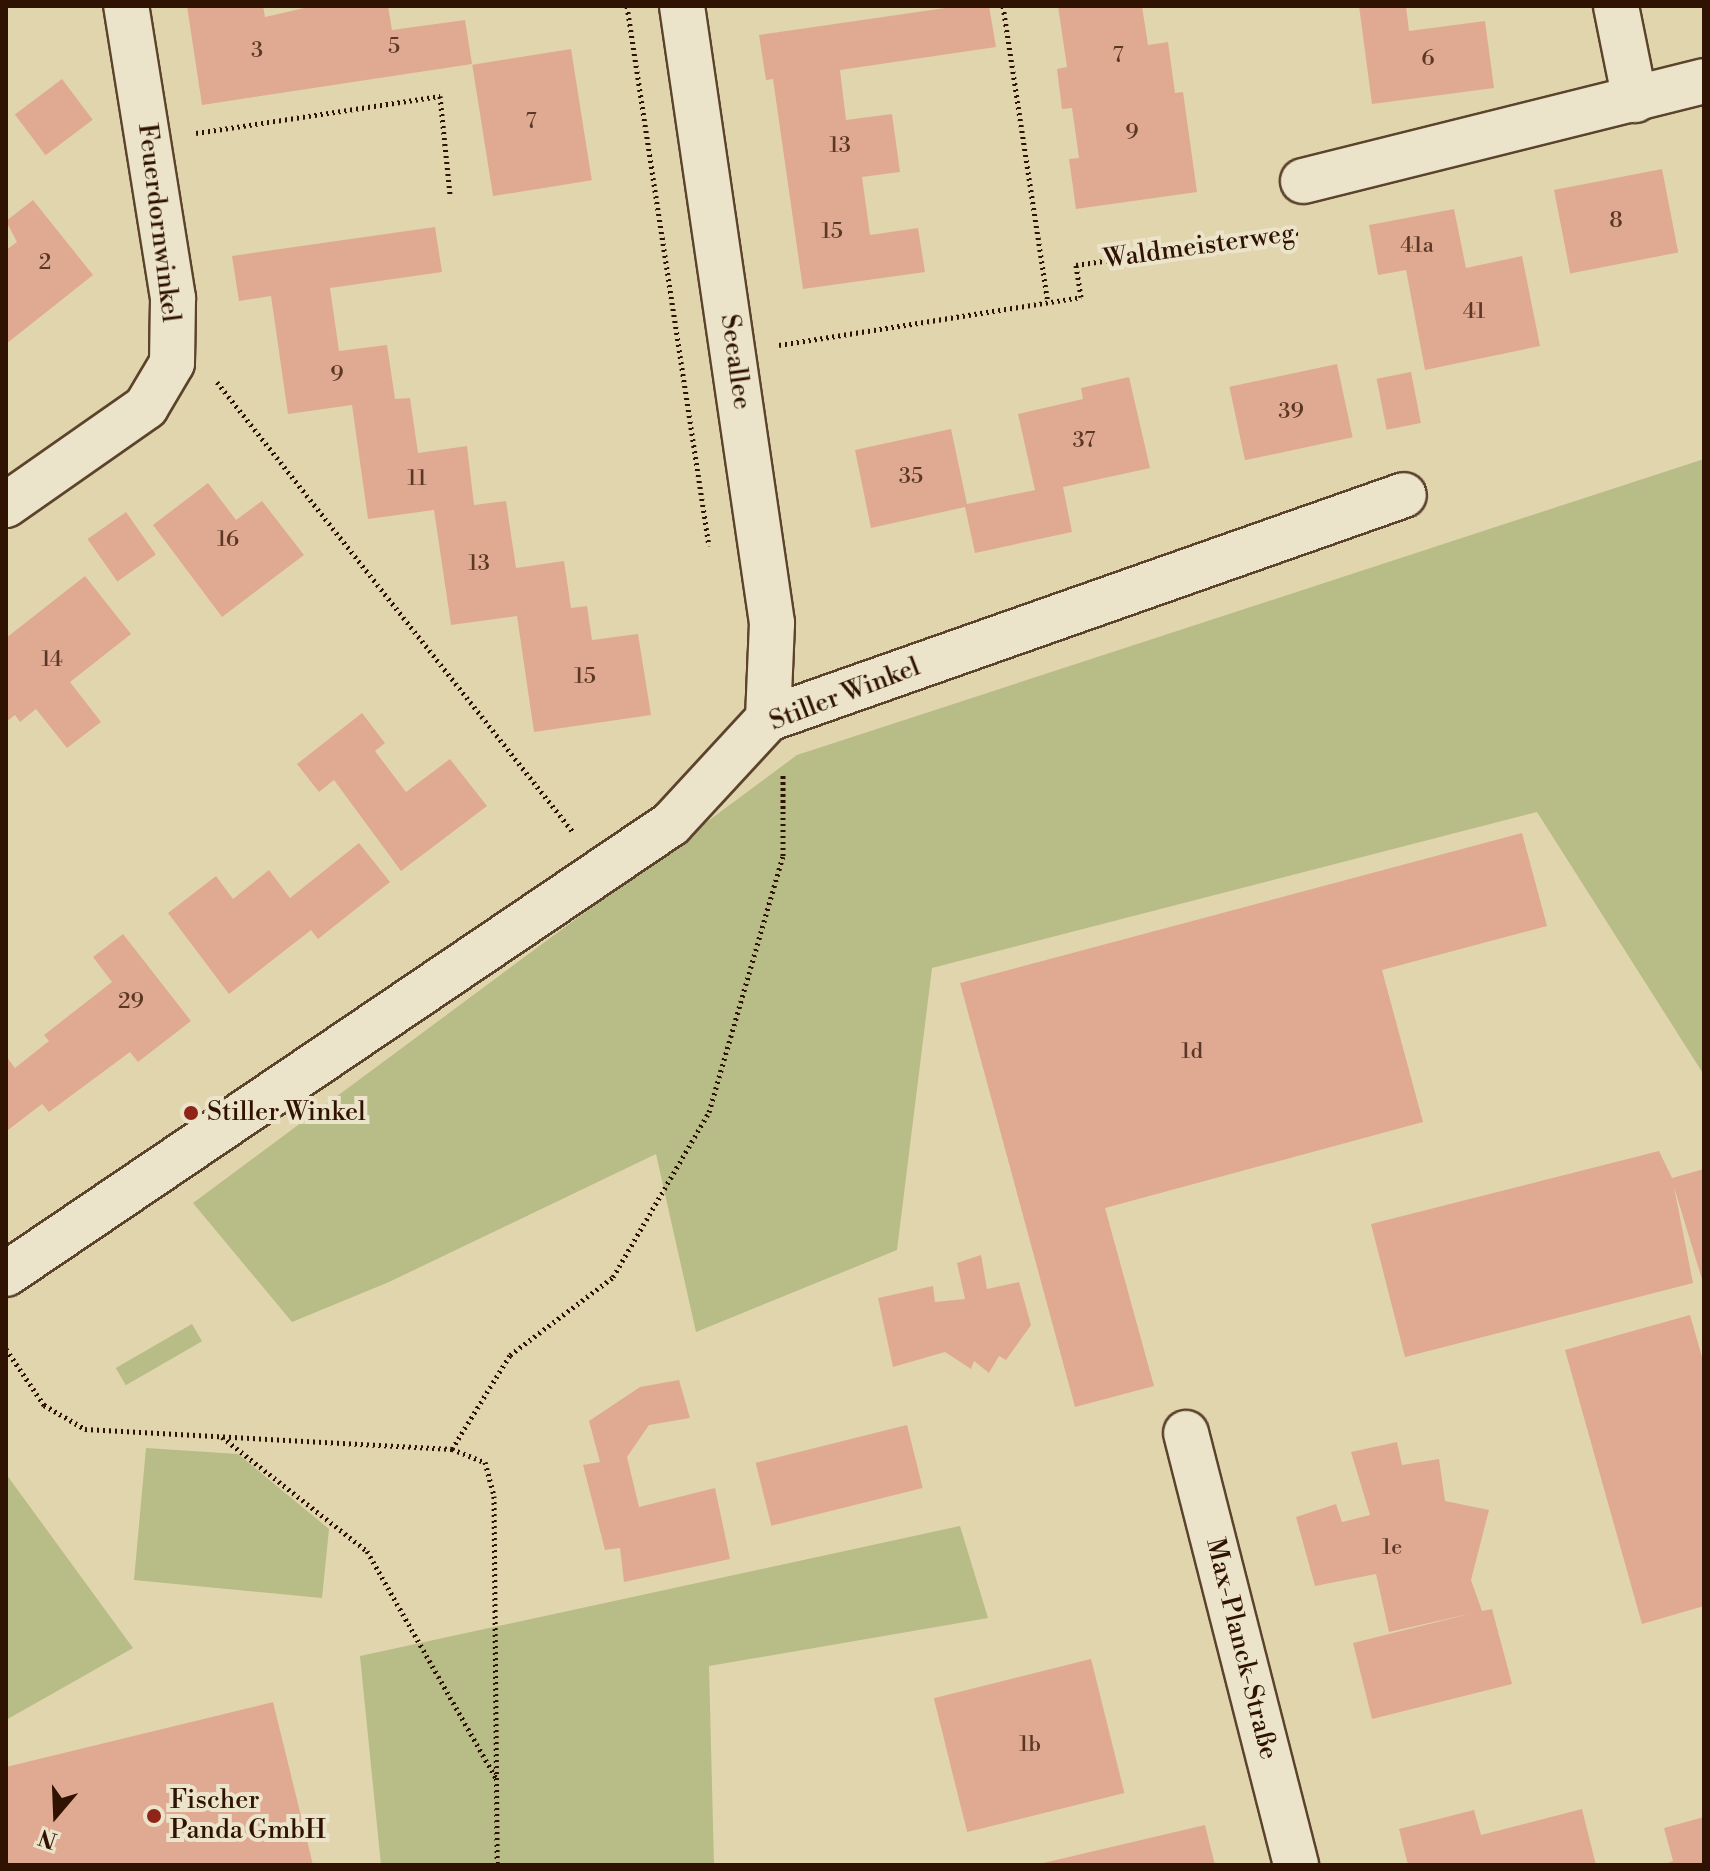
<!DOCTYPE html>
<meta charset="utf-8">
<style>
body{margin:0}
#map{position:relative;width:1710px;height:1871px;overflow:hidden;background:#e1d5ad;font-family:"Libre Bodoni",serif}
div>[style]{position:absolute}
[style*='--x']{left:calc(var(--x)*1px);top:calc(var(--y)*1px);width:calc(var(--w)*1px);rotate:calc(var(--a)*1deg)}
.green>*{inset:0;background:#b8bc86;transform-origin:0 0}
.building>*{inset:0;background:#e0aa92;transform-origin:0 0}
.path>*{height:5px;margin-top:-2.5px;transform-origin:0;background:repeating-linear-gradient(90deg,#2f1201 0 2px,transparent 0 6px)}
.roads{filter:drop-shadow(2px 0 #5c432c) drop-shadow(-2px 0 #5c432c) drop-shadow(0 2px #5c432c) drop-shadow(0 -2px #5c432c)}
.minor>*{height:44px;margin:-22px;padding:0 22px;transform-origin:22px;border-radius:22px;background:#ece4ca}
.dots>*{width:22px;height:22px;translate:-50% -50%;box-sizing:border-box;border:4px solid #ece4ca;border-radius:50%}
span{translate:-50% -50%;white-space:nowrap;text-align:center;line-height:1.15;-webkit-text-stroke:8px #ece4ca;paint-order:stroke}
.number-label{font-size:22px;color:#5b3825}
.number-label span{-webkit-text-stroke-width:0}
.street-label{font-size:26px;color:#2f1201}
.poi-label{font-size:26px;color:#2f1201}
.left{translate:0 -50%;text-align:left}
.frame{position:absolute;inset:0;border:8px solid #2f1201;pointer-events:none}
.north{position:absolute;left:16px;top:1775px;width:80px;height:80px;-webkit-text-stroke:6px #ece4ca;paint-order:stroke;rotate:199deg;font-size:22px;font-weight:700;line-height:32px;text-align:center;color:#2f1201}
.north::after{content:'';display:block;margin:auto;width:28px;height:36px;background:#2f1201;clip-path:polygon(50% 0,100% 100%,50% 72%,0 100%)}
</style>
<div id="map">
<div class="green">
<div style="clip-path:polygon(1704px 459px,1704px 1075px,1537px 812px,932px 968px,897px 1250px,696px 1332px,656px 1154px,389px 1282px,292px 1322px,193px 1203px,797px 755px)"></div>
<div style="left:192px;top:1324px;width:20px;height:88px;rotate:60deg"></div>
<div style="clip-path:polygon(146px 1448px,238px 1454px,329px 1529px,322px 1598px,134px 1580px)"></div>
<div style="clip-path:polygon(6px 1474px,133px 1648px,6px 1720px)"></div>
<div style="clip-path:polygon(960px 1526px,988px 1618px,709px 1666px,714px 1865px,381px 1865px,360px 1656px)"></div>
</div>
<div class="building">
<div style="clip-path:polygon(187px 6px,263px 6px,265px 17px,313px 6px,388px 6px,392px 30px,465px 20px,472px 64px,202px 105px)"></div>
<div style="clip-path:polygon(959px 6px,989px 6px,996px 47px,840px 70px,846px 120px,892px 114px,900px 172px,862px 177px,870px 235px,918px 228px,925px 272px,803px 289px,773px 79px,766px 80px,759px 35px)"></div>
<div style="clip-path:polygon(1058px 6px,1142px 6px,1148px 45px,1168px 42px,1175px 93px,1183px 92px,1197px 192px,1076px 209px,1069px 159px,1079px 158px,1072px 108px,1062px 109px,1057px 69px,1067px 67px)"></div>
<div style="clip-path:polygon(1359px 6px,1406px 6px,1409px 31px,1485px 21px,1494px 88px,1372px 104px)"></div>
<div style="left:571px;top:49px;width:133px;height:100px;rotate:81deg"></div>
<div style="left:62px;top:79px;width:51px;height:59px;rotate:53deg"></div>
<div style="left:1662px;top:169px;width:85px;height:110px;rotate:79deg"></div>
<div style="clip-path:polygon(33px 200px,93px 275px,6px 344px,6px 250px,17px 242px,6px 221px)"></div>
<div style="clip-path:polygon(1454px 209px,1466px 268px,1522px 256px,1540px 346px,1425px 370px,1406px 270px,1378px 275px,1369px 225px)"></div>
<div style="clip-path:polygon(435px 227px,442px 272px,330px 288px,339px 351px,387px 345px,395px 399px,410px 398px,418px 453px,467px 446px,474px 505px,506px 501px,516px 568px,564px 561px,571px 608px,587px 606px,592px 640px,638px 634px,651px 715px,534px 732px,517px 616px,451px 625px,434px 510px,368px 519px,352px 405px,288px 414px,271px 296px,239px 301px,232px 256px)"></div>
<div style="left:1337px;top:364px;width:75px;height:110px;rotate:78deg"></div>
<div style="left:1411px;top:372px;width:52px;height:35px;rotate:79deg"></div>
<div style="clip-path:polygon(1129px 377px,1150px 468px,1063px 487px,1072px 532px,975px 553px,965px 507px,871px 528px,855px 450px,951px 429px,967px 504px,1035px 490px,1018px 414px,1083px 399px,1081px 388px)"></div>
<div style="clip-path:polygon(208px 483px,236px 520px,262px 501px,304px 555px,222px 617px,153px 525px)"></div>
<div style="left:126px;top:512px;width:52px;height:47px;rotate:55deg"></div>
<div style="clip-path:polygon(85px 576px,131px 634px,70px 682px,101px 722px,67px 748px,36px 709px,20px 722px,15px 715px,6px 722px,6px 638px)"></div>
<div style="clip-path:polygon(362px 713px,385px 743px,375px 751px,406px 792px,450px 759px,487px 806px,401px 871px,334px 780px,319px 792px,297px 764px)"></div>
<div style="clip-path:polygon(1522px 833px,1547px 926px,1382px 970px,1423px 1122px,1105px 1208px,1154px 1386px,1075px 1407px,960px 983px)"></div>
<div style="clip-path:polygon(359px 843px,390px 882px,318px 939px,311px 930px,229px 994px,168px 913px,216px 876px,233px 899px,269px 870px,290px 898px)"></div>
<div style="clip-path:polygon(123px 934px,191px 1021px,138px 1062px,130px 1052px,49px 1112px,42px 1104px,8px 1130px,6px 1056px,15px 1068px,49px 1041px,44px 1035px,112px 982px,93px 957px)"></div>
<div style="clip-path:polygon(1659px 1151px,1672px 1178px,1704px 1169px,1704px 1286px,1674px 1187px,1693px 1283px,1405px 1357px,1371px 1224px)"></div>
<div style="clip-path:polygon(981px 1255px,987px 1289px,1019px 1282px,1031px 1325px,1006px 1360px,999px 1356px,989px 1373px,974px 1361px,971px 1369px,945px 1352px,893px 1367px,878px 1298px,933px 1286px,935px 1302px,965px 1299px,957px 1263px)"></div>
<div style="clip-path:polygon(1690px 1315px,1704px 1364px,1704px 1606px,1642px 1624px,1565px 1350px)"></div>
<div style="clip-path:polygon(679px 1380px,690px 1418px,649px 1425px,627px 1457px,639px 1507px,715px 1488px,730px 1559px,624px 1582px,620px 1548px,605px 1550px,583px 1465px,600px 1462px,589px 1421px,640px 1387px)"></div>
<div style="left:907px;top:1425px;width:65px;height:156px;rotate:76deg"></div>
<div style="clip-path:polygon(1397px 1442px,1402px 1465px,1439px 1459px,1445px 1501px,1489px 1510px,1471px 1580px,1482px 1611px,1492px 1609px,1512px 1684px,1372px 1719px,1353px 1643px,1473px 1613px,1389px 1632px,1376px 1574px,1315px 1586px,1296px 1517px,1336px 1504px,1342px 1522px,1370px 1515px,1351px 1452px)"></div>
<div style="left:1091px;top:1659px;width:138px;height:162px;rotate:76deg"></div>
<div style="clip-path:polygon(273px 1702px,313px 1865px,6px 1865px,6px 1767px)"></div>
<div style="clip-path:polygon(1582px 1809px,1596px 1865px,1408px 1865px,1399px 1829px,1474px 1810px,1481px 1835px)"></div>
<div style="clip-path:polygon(1704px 1817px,1704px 1865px,1662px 1865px,1673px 1861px,1664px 1828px)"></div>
<div style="clip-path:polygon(1205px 1825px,1215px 1865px,1039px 1865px,1039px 1864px)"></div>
</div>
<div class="path">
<div style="--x:627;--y:6;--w:546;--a:81.37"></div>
<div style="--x:1003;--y:6;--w:300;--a:81.4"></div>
<div style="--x:196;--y:133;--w:247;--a:-8.6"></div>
<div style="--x:440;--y:96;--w:99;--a:84.2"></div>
<div style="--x:779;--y:345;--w:306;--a:-9"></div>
<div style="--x:1081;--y:297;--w:32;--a:-99"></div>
<div style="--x:1076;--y:265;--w:227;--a:-8.3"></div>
<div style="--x:217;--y:382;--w:574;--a:51.65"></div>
<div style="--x:6;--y:1349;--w:68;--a:55.8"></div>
<div style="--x:44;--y:1405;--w:48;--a:30.3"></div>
<div style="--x:85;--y:1429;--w:368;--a:3.1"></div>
<div style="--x:452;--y:1449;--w:35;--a:22"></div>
<div style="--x:485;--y:1462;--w:35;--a:75"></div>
<div style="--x:494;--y:1496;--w:369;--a:89.5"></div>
<div style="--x:222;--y:1437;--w:184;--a:38.2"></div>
<div style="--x:367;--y:1551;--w:261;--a:60.4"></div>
<div style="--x:452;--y:1449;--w:110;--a:-58.3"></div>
<div style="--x:510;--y:1355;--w:129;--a:-37.1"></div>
<div style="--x:613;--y:1277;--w:191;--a:-59.8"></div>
<div style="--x:709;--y:1112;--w:266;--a:-73.9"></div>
<div style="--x:783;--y:856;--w:81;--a:-90"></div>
</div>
<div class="roads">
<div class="minor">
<div style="--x:682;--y:6;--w:624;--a:81.7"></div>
<div style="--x:772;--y:623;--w:96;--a:92.4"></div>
<div style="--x:1616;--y:6;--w:96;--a:78.6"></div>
<div style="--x:1303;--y:181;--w:413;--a:-14"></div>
<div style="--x:6;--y:505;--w:171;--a:-35"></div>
<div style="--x:146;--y:407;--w:51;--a:-59.4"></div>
<div style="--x:172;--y:363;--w:65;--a:-89.1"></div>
<div style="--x:173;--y:298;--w:296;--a:-99.1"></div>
<div style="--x:6;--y:1274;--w:803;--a:-34.09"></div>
<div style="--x:671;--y:824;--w:143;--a:-47.3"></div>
<div style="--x:768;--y:719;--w:674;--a:-19.4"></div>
<div style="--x:1186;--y:1433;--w:446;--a:75.7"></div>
</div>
</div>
<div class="dots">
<div style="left:191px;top:1113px;background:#8f2418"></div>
<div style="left:154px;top:1816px;background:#8f2418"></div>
</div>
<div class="number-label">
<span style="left:394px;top:47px">5</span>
<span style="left:257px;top:51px">3</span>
<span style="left:1118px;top:56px">7</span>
<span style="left:1428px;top:59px">6</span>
<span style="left:531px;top:122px">7</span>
<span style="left:1132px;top:133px">9</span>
<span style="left:840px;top:146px">13</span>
<span style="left:1616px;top:221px">8</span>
<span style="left:832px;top:232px">15</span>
<span style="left:1417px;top:246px">41a</span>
<span style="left:45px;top:263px">2</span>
<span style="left:1474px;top:312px">41</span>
<span style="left:337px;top:375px">9</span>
<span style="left:1291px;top:412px">39</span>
<span style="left:1084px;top:441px">37</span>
<span style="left:911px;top:477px">35</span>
<span style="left:417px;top:479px">11</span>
<span style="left:228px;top:540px">16</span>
<span style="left:479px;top:564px">13</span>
<span style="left:52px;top:660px">14</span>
<span style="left:585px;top:677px">15</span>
<span style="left:131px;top:1002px">29</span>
<span style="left:1192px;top:1052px">1d</span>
<span style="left:1392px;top:1548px">1e</span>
<span style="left:1030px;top:1745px">1b</span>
</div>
<div class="street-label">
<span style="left:158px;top:223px;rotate:83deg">Feuerdornwinkel</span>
<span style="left:1199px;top:247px;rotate:-8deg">Waldmeisterweg</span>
<span style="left:735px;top:362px;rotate:82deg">Seeallee</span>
<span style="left:845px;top:695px;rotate:-21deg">Stiller Winkel</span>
<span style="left:1241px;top:1649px;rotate:76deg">Max-Planck-Straße</span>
</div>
<div class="poi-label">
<span class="left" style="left:207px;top:1113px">Stiller Winkel</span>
<span class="left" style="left:170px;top:1816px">Fischer<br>Panda GmbH</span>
</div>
<div class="frame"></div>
<div class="north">N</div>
</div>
